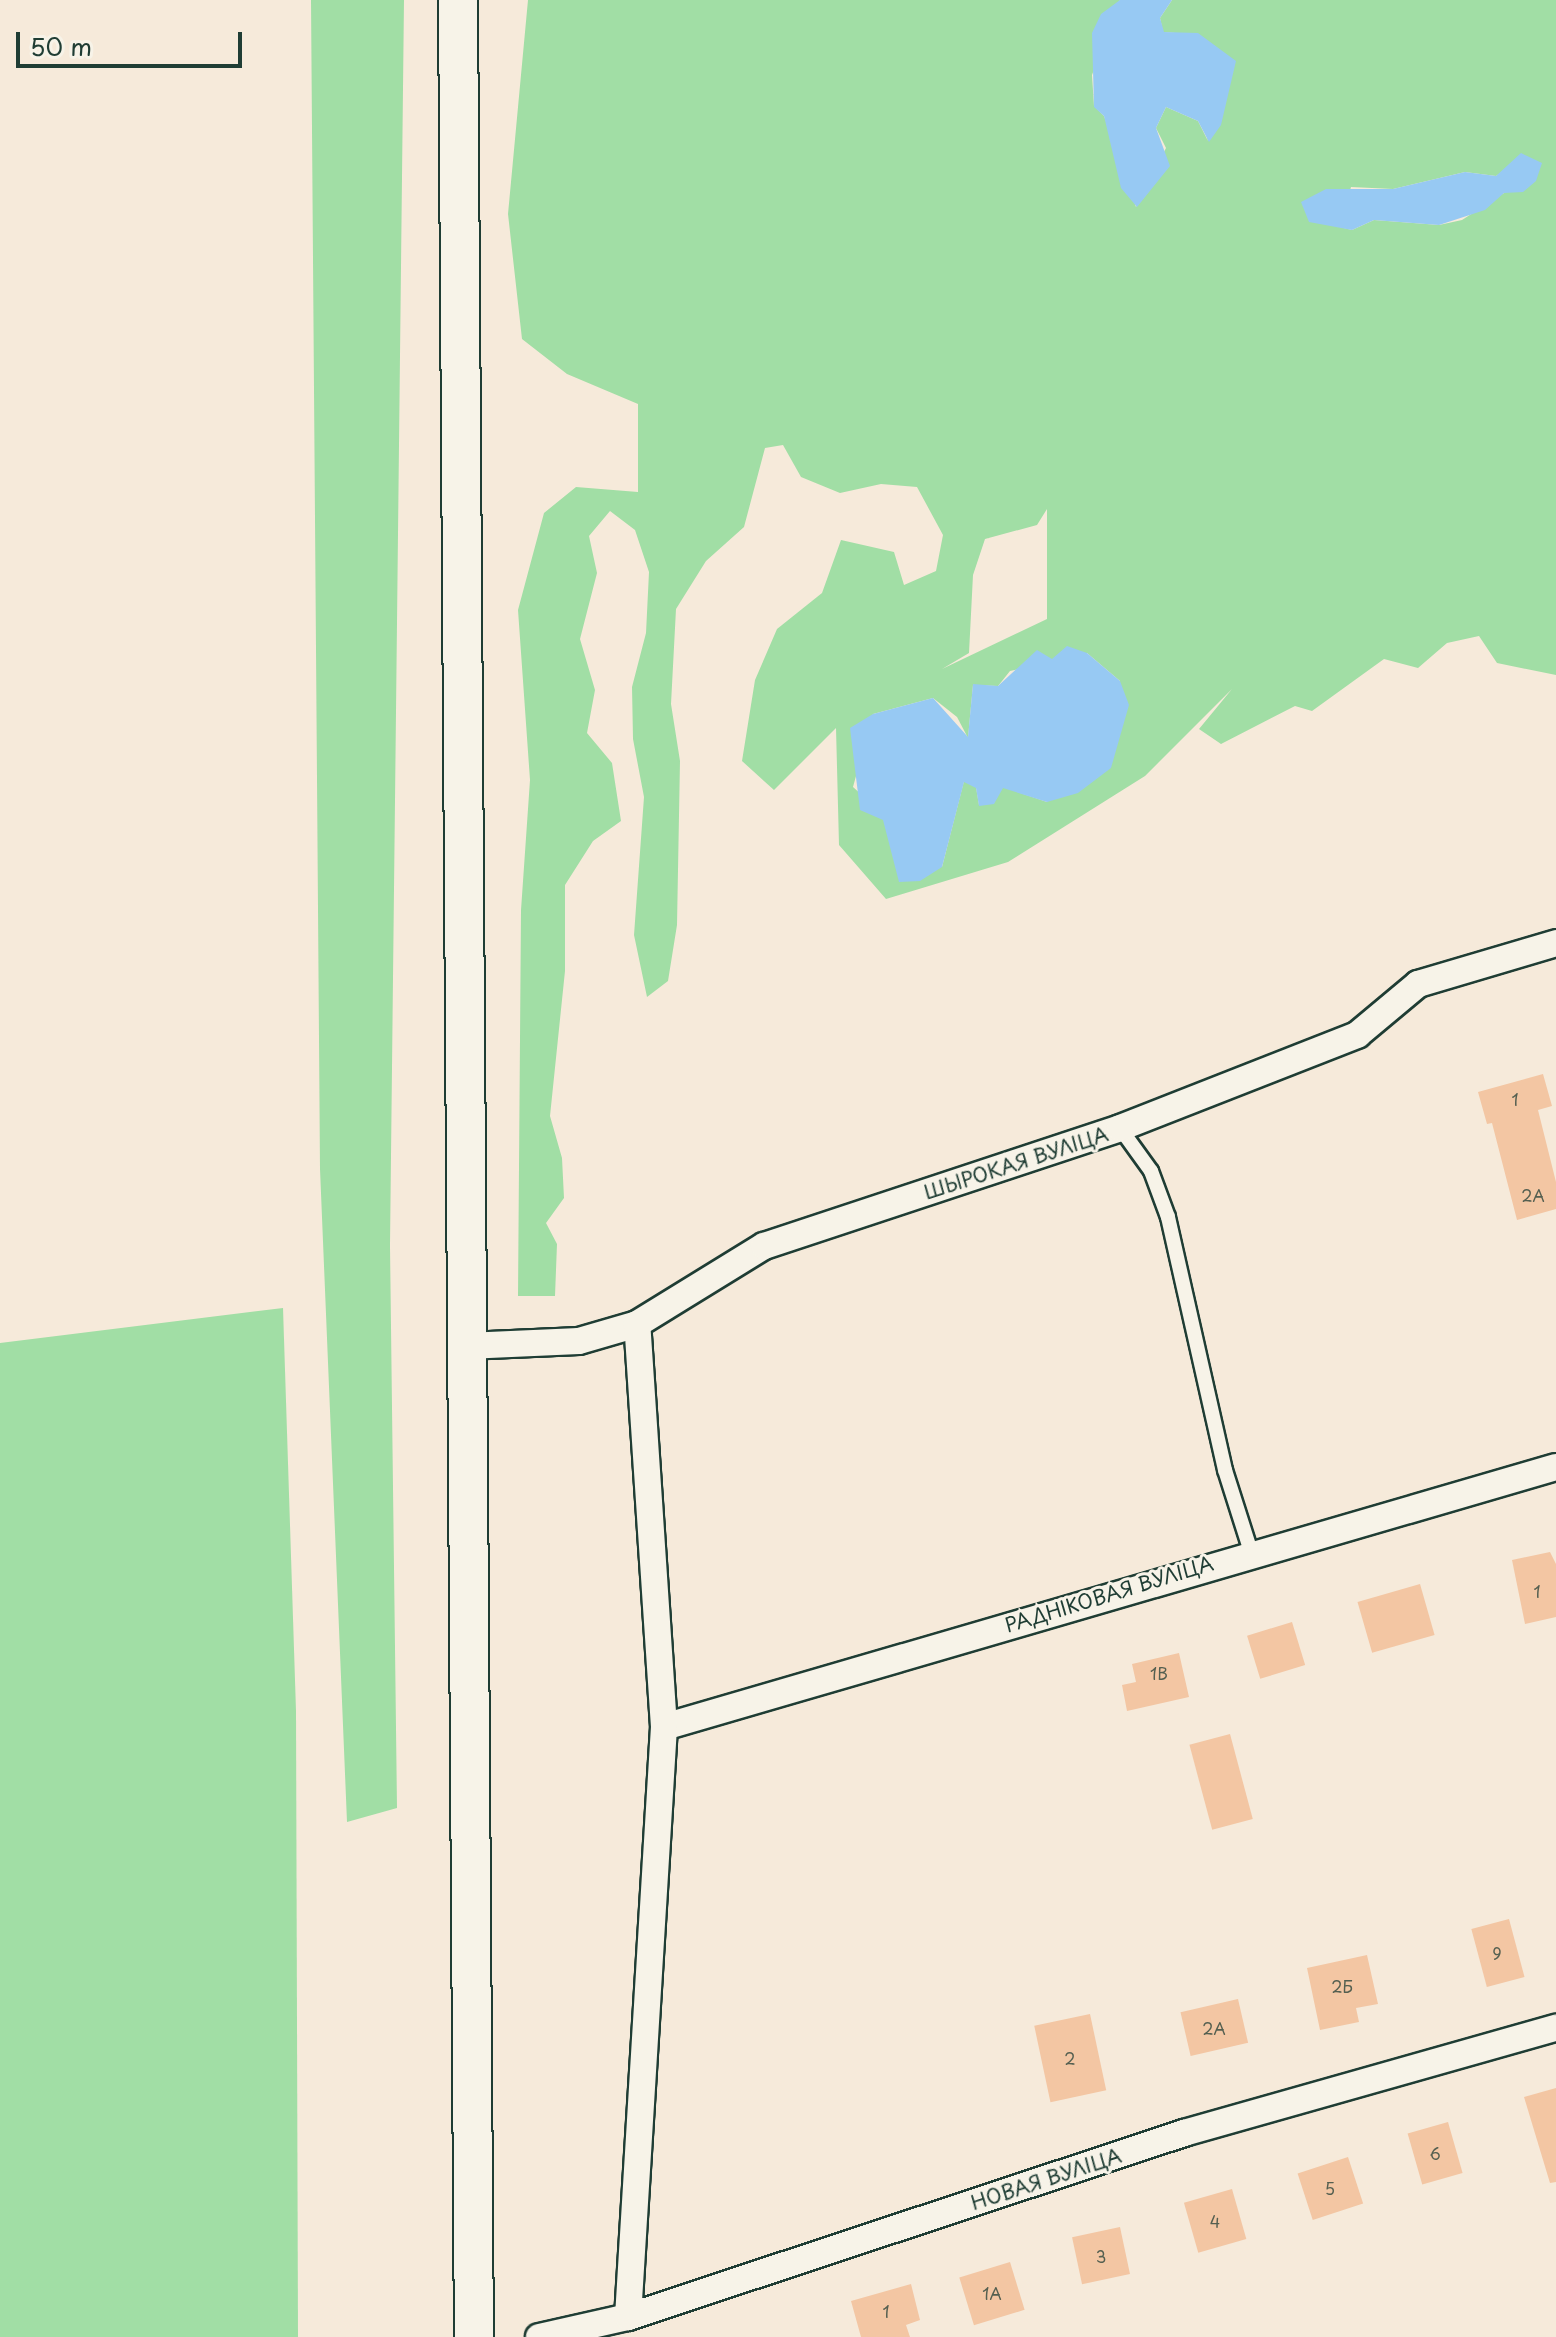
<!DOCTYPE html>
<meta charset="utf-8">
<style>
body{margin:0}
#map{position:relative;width:1556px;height:2337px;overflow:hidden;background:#f6eada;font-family:"Playpen Sans",sans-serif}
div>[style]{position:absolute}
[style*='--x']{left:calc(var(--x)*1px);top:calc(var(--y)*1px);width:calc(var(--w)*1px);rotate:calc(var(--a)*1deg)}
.green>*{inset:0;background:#a1dea5}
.water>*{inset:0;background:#97c9f3}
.building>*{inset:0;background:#f3c6a3;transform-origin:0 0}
.roads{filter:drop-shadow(2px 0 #1f3d34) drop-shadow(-2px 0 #1f3d34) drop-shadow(0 2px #1f3d34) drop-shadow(0 -2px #1f3d34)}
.lane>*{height:14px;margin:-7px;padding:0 7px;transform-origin:7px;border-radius:7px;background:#f7f3e8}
.street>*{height:26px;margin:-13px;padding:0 13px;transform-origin:13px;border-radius:13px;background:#f7f3e8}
.secondary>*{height:38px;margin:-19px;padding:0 19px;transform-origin:19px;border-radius:19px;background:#f7f3e8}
span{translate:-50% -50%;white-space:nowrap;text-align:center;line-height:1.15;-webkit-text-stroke:6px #f7f3e8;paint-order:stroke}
.number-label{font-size:16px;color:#545f50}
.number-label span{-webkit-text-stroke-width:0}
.street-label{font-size:20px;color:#1f3d34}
.scale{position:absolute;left:16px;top:32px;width:226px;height:36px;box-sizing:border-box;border:4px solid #1f3d34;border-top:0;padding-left:10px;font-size:24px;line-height:28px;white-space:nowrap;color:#1f3d34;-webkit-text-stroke:6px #f7f3e8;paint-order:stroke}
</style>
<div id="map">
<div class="green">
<div style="clip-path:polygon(311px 0,404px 0,390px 1246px,397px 1808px,347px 1822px,320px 1169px)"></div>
<div style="clip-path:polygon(evenodd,528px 0,1120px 0,1092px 75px,1094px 106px,1104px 116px,1136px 207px,1166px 148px,1156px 128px,1166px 107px,1198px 121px,1208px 141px,1175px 33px,1163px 32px,1160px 18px,1172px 0,1556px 0,1556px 675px,1497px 663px,1479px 636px,1447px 643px,1418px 668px,1384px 659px,1312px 711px,1295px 706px,1221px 744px,1199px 729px,1232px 689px,1145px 776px,1008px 862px,886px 899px,839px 845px,836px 728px,774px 790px,742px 761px,755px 680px,777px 629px,822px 593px,841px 540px,894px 552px,904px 585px,936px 571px,943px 535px,917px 487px,881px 484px,840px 493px,801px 477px,783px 445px,765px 448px,744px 527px,706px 561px,676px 609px,671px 704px,680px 761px,677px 925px,668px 981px,647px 997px,634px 935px,644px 797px,633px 739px,632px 687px,646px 633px,649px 572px,635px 530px,610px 511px,589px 536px,597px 573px,580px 639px,595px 690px,587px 733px,612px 763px,621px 821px,593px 841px,565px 885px,565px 971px,550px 1116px,562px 1158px,564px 1198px,546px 1223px,557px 1244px,555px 1296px,518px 1296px,521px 910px,530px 780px,518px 610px,544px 513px,576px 487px,638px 492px,638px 404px,567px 374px,522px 339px,508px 214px,528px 0,1513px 164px,1504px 193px,1462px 220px,1439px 225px,1374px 220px,1352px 230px,1340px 227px,1351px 187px,1393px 189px,1465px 172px,1496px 176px,1513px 164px,528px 0,1047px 509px,1047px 619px,942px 669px,969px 653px,973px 575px,985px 539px,1037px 525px,1047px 509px,528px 0,1087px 653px,1120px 681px,1047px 802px,1003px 787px,979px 805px,976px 787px,964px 781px,942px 867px,853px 787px,873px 714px,933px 698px,957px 717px,968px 738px,973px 685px,998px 686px,1010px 671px,1087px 653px)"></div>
<div style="clip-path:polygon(283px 1308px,296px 1711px,298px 2337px,0 2337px,0 1343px)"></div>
</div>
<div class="water">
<div style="clip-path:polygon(1120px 0,1172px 0,1160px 18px,1164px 32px,1198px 33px,1236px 61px,1221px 125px,1209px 142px,1198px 121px,1166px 107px,1156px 128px,1170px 166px,1137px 207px,1121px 188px,1104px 116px,1094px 107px,1092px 33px,1101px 14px)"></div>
<div style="clip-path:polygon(1521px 153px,1542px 163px,1536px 181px,1523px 192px,1504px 193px,1485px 210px,1439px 225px,1374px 220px,1352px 230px,1309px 222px,1301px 202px,1326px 189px,1393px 189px,1465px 172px,1496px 176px)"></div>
<div style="clip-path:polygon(1067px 646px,1087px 653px,1120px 681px,1129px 705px,1111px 768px,1078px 793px,1047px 802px,1003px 788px,994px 804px,979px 806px,976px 788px,964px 782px,942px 867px,920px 881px,899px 882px,883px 820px,860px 810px,850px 728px,873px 714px,933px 698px,968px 737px,973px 684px,998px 686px,1037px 650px,1052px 659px)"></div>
</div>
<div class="building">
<div style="clip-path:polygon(1543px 1074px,1552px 1106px,1538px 1110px,1556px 1182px,1556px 1209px,1517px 1220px,1492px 1123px,1487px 1124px,1478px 1092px)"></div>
<div style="clip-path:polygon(1550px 1552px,1556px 1564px,1556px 1617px,1525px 1624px,1512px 1560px)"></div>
<div style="left:1420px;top:1584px;width:53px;height:65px;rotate:74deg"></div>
<div style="left:1292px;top:1622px;width:45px;height:47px;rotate:73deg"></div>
<div style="clip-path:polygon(1179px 1653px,1189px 1697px,1127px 1711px,1122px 1685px,1136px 1682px,1132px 1664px)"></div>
<div style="left:1230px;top:1734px;width:88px;height:42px;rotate:75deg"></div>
<div style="left:1509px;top:1919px;width:60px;height:39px;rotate:75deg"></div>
<div style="clip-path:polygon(1367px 1955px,1378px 2004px,1356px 2008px,1359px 2022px,1320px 2030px,1307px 1968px)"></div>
<div style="left:1238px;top:1999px;width:45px;height:59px;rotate:77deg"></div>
<div style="left:1090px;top:2014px;width:78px;height:57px;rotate:78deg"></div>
<div style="clip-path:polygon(1556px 2088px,1556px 2182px,1550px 2183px,1524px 2097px)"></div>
<div style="left:1448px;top:2122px;width:53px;height:42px;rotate:74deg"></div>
<div style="left:1348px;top:2157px;width:49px;height:53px;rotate:72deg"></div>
<div style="left:1232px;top:2189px;width:52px;height:50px;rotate:74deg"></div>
<div style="left:1120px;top:2227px;width:48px;height:49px;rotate:78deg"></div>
<div style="left:1010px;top:2262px;width:50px;height:53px;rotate:73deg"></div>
<div style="clip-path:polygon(911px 2284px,920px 2320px,906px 2325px,910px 2337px,861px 2337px,851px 2301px)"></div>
</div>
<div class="roads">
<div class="lane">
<div style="--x:1120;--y:1128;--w:53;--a:54.2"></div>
<div style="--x:1151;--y:1171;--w:49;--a:69.7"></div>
<div style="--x:1168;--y:1217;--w:259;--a:77.3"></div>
<div style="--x:1225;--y:1470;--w:86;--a:72.4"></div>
</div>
<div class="street">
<div style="--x:466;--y:1346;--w:113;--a:-2.5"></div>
<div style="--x:579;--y:1341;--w:60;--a:-16.3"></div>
<div style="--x:637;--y:1324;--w:149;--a:-31.6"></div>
<div style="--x:764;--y:1246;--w:375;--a:-18.3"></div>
<div style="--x:1120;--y:1128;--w:255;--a:-21.4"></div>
<div style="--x:1357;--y:1035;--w:80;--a:-39.9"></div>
<div style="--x:1418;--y:984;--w:144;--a:-16.5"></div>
<div style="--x:664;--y:1727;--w:929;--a:-16.25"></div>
<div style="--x:628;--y:2317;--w:591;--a:-86.51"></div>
<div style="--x:664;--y:1727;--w:404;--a:-93.8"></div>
<div style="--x:539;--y:2337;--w:91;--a:-12.7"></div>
<div style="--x:628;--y:2317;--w:586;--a:-18.31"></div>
<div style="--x:1184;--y:2133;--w:387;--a:-15.8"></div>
</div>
<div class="secondary">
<div style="--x:458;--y:0;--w:2337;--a:89.61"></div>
</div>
</div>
<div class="number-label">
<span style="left:1515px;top:1099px">1</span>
<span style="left:1533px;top:1195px">2А</span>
<span style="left:1537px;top:1591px">1</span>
<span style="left:1159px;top:1673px">1В</span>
<span style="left:1497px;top:1953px">9</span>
<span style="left:1342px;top:1986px">2Б</span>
<span style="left:1214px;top:2028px">2А</span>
<span style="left:1070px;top:2058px">2</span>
<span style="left:1435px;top:2153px">6</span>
<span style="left:1330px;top:2188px">5</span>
<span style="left:1215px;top:2221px">4</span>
<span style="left:1101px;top:2256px">3</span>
<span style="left:992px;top:2293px">1А</span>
<span style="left:886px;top:2311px">1</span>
</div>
<div class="street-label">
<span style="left:1016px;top:1163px;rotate:-18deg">ШЫРОКАЯ ВУЛІЦА</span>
<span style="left:1109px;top:1594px;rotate:-17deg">РАДНІКОВАЯ ВУЛІЦА</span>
<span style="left:1046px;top:2179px;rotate:-18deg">НОВАЯ ВУЛІЦА</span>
</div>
<div class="scale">50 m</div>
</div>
